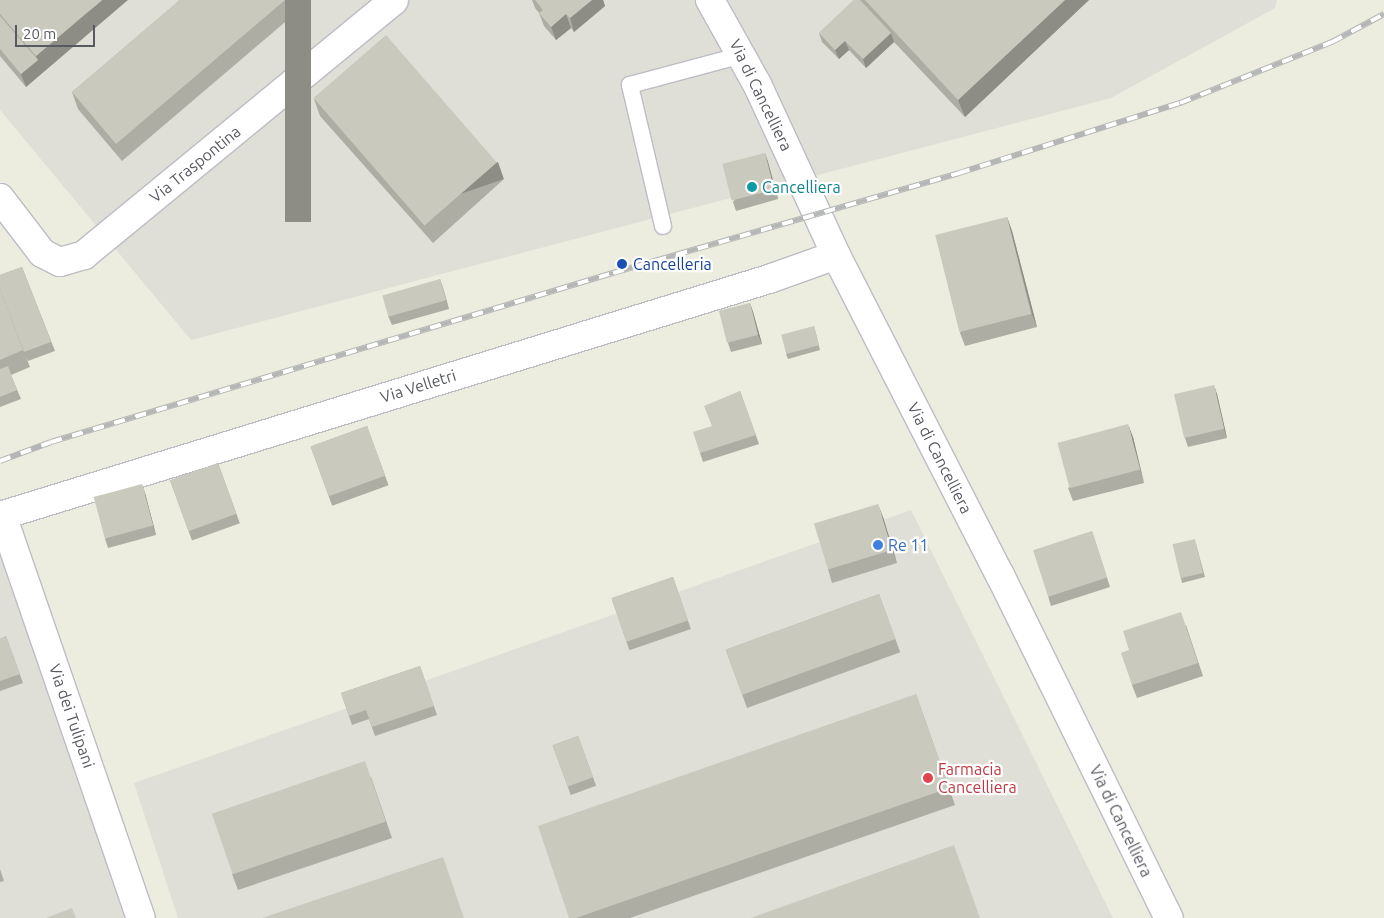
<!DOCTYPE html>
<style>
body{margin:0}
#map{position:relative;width:1384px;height:918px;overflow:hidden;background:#eceddf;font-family:Ubuntu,sans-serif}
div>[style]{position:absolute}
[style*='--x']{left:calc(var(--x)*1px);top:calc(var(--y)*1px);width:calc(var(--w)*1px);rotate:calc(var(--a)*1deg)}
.industrial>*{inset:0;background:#e0dfd7}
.roads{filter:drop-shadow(1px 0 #bcbdc4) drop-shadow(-1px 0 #bcbdc4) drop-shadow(0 1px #bcbdc4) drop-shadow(0 -1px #bcbdc4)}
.service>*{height:16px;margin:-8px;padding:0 8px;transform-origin:8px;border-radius:8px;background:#fff}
.minor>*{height:28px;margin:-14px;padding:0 14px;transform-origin:14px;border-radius:14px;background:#fff}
.tertiary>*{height:28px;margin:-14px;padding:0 14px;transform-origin:14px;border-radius:14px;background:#fff}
.rail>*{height:5.5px;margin-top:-2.75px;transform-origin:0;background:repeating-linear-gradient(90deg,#fff 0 11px,#b5b6b6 0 22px);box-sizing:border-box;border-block:1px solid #b5b6b6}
.wall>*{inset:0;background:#adada3;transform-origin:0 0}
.shaded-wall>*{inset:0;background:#8d8d85;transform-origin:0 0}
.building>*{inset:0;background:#c9c9be;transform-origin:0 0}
.dots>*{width:14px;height:14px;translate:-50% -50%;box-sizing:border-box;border:2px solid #fff;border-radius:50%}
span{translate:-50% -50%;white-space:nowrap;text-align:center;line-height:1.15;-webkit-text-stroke:4.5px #fff;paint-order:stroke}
.street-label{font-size:16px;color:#585a61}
.culture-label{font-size:16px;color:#0d838f}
.left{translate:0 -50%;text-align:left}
.transit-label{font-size:16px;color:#164399}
.shop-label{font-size:16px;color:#366cbe}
.health-label{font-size:16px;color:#be3a42}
.scale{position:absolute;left:15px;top:25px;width:80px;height:22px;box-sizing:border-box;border:2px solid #585a61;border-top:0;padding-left:6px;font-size:15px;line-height:18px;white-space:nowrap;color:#585a61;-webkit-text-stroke:4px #fff;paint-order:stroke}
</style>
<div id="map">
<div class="industrial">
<div style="clip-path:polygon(0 0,1277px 0,1275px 8px,1111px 98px,191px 340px,0 110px)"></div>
<div style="clip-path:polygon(911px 510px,1113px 918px,178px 918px,134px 783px)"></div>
<div style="clip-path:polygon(4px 546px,126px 918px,0 918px,0 548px)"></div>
</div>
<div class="roads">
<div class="service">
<div style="--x:663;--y:226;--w:145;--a:-103.2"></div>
<div style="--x:630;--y:85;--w:116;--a:-15"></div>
</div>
<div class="minor">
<div style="--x:0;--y:198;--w:69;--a:52.6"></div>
<div style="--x:42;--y:253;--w:20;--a:27"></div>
<div style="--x:60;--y:262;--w:25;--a:-16"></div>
<div style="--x:84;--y:255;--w:401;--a:-39.4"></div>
<div style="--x:2;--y:515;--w:426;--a:71"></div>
<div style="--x:0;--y:516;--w:805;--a:-17.13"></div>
<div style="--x:769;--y:279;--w:71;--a:-19.7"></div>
</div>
<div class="tertiary">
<div style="--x:710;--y:0;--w:96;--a:60.8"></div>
<div style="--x:757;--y:84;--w:188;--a:65.2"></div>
<div style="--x:836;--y:255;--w:360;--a:62.9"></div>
<div style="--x:1000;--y:575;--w:382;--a:63.8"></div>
</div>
</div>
<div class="rail">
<div style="--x:0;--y:461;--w:54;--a:-20.4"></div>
<div style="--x:51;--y:442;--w:587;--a:-16.74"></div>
<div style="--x:613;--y:273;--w:360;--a:-16.1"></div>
<div style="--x:959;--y:173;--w:232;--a:-17.6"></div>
<div style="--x:1180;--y:103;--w:164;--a:-21.9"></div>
<div style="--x:1332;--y:42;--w:59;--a:-28.3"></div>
</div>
<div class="wall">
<div style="clip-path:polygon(0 0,112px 13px,26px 87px,0 56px)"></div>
<div style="clip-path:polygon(180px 0,311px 0,122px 161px,78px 109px,72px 92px)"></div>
<div style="clip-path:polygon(532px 0,603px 0,605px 6px,574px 32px,571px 28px,556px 40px,544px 26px,539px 13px,535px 8px)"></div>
<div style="clip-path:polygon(854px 0,1089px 0,965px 117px,894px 42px,866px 68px,849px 50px,839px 59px,822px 42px,819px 33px)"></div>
<div style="clip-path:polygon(314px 99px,504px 179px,433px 243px,320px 116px)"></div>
<div style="clip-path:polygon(765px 153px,768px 162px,778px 199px,736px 211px,733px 202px)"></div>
<div style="clip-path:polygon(1007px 217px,1012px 231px,1037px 327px,965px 346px,960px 333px)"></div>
<div style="clip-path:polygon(22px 267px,55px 351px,28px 361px,26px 357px,30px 367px,11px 375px,21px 399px,0 407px,0 275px)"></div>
<div style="clip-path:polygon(440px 279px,449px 309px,392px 325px,388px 316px)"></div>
<div style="clip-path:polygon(750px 303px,753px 312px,762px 344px,731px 352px,728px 343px)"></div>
<div style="clip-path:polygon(814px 326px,820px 350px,788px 359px,786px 354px)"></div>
<div style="clip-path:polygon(740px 391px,759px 444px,703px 462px,700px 453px,712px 426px)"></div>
<div style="clip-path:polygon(1217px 394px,1227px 438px,1188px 447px,1185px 438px)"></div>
<div style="left:367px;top:426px;width:63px;height:60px;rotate:70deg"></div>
<div style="clip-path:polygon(1133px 437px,1144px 483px,1073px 501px,1068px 488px)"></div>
<div style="left:218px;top:463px;width:64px;height:51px;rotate:70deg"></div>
<div style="clip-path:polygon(145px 493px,156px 535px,108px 548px,105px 539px)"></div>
<div style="clip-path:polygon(883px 517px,897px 563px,832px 583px,828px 569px)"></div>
<div style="clip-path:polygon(1092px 531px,1110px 587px,1051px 606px,1048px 596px)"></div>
<div style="clip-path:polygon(1196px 544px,1205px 577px,1182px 583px,1181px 578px)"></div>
<div style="left:673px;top:577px;width:55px;height:65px;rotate:71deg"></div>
<div style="left:879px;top:594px;width:62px;height:163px;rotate:70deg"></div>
<div style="clip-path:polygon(1186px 625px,1203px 676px,1137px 698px,1132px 685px,1129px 650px)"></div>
<div style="clip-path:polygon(6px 636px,23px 683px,0 691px,0 639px)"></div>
<div style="clip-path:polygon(420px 666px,437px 715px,375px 736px,369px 719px,352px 725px,341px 693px)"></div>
<div style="clip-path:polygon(916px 694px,955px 805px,630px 918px,569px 918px)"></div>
<div style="left:578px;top:736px;width:53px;height:27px;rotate:70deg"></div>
<div style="clip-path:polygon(371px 777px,392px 838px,238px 890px,232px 874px)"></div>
<div style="clip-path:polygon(0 869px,4px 881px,0 882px)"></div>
</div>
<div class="shaded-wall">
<div style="clip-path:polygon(102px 0,128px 0,26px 87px,21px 74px,38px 60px,36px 56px)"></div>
<div style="left:285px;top:0;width:26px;height:222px"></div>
<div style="clip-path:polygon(592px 0,603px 0,605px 6px,574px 32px,570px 18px)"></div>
<div style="clip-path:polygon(1065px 0,1089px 0,965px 117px,958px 100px)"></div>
<div style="clip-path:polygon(566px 14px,571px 28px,556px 40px,551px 27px)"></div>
<div style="clip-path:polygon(891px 33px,894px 42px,866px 68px,863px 59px)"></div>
<div style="clip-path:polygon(845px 41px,849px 50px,839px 59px,835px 50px)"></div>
<div style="clip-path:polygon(765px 153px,768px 162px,778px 199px,774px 190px)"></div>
<div style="left:498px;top:162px;width:18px;height:96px;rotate:71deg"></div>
<div style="clip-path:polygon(1007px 217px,1012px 231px,1037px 327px,1032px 314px)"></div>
<div style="clip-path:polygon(440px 279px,443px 288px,449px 309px,446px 300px)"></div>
<div style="clip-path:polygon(750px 303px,753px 312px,762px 344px,758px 335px)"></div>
<div style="clip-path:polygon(1214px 385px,1217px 394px,1227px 438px,1224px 429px)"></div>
<div style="clip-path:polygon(1128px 424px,1133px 437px,1144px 483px,1140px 469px)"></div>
<div style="clip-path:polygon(142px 484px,145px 493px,156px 535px,153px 526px)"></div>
<div style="clip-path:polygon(878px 504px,883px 517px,897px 563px,892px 550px)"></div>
</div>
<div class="building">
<div style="clip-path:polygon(0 0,102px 0,36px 56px,0 14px)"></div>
<div style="clip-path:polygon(180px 0,285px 0,116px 144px,72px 92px)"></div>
<div style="clip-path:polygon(535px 0,592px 0,570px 18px,566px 14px,551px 27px,539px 13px,543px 10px)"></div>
<div style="clip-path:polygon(854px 0,860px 0,891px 33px,863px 59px,845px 41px,835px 50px,819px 33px)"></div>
<div style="clip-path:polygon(865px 0,1065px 0,958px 100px)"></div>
<div style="clip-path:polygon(0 16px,38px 60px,21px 74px,0 49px)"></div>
<div style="left:386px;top:35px;width:169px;height:96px;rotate:49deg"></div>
<div style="left:765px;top:153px;width:38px;height:44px;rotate:76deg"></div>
<div style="left:1007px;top:217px;width:100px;height:74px;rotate:76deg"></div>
<div style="clip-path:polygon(22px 267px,51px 342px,24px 352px,0 289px,0 275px)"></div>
<div style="left:440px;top:279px;width:22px;height:60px;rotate:74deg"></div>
<div style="clip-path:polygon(0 289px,23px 350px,0 360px)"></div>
<div style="left:750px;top:303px;width:33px;height:32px;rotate:76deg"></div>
<div style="left:814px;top:326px;width:20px;height:34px;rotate:75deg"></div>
<div style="clip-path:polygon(8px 366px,17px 390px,0 397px,0 369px)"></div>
<div style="left:1214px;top:385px;width:45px;height:41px;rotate:77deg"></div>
<div style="clip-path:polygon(740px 391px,756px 435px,700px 453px,693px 432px,712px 426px,704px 406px)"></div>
<div style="left:1128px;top:424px;width:47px;height:73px;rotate:75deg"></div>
<div style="left:367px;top:426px;width:53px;height:60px;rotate:70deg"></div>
<div style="left:218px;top:463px;width:54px;height:51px;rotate:70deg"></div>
<div style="left:142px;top:484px;width:43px;height:50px;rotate:75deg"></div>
<div style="left:878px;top:504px;width:48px;height:67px;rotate:73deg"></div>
<div style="left:1092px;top:531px;width:49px;height:62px;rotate:72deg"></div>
<div style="left:1195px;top:539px;width:35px;height:23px;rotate:77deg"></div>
<div style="left:673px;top:577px;width:46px;height:65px;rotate:71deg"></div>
<div style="left:879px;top:594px;width:48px;height:163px;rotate:70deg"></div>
<div style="clip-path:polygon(1181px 612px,1198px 663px,1132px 685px,1121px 653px,1129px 650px,1123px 631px)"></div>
<div style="clip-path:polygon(6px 636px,20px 674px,0 681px,0 639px)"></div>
<div style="clip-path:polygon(420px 666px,434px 706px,372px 727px,366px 710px,349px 716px,341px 693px)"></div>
<div style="clip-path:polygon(916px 694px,949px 788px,576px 918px,569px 918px,538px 826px)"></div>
<div style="left:578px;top:736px;width:44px;height:27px;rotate:70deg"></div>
<div style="left:365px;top:761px;width:64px;height:162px;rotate:71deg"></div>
<div style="clip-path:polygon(954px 845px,980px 918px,751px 918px)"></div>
<div style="clip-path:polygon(443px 857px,464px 918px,262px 918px)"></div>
<div style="clip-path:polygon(72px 908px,76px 918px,46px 918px)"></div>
</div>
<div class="dots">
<div style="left:752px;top:187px;background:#0f9aa8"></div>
<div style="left:622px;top:264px;background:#1a4fb4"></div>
<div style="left:878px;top:545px;background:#3f7fe0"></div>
<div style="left:928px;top:778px;background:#e0444e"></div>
</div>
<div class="street-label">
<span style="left:761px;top:95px;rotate:64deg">Via di Cancelliera</span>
<span style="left:195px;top:164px;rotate:-39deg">Via Traspontina</span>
<span style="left:418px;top:386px;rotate:-17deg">Via Velletri</span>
<span style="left:940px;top:458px;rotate:63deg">Via di Cancelliera</span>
<span style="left:72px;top:716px;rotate:71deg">Via dei Tulipani</span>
<span style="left:1121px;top:821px;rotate:64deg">Via di Cancelliera</span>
</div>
<div class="culture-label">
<span class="left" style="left:762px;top:187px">Cancelliera</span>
</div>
<div class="transit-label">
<span class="left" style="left:633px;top:264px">Cancelleria</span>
</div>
<div class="shop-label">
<span class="left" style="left:888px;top:545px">Re 11</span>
</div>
<div class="health-label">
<span class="left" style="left:938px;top:778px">Farmacia<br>Cancelliera</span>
</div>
<div class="scale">20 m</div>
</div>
